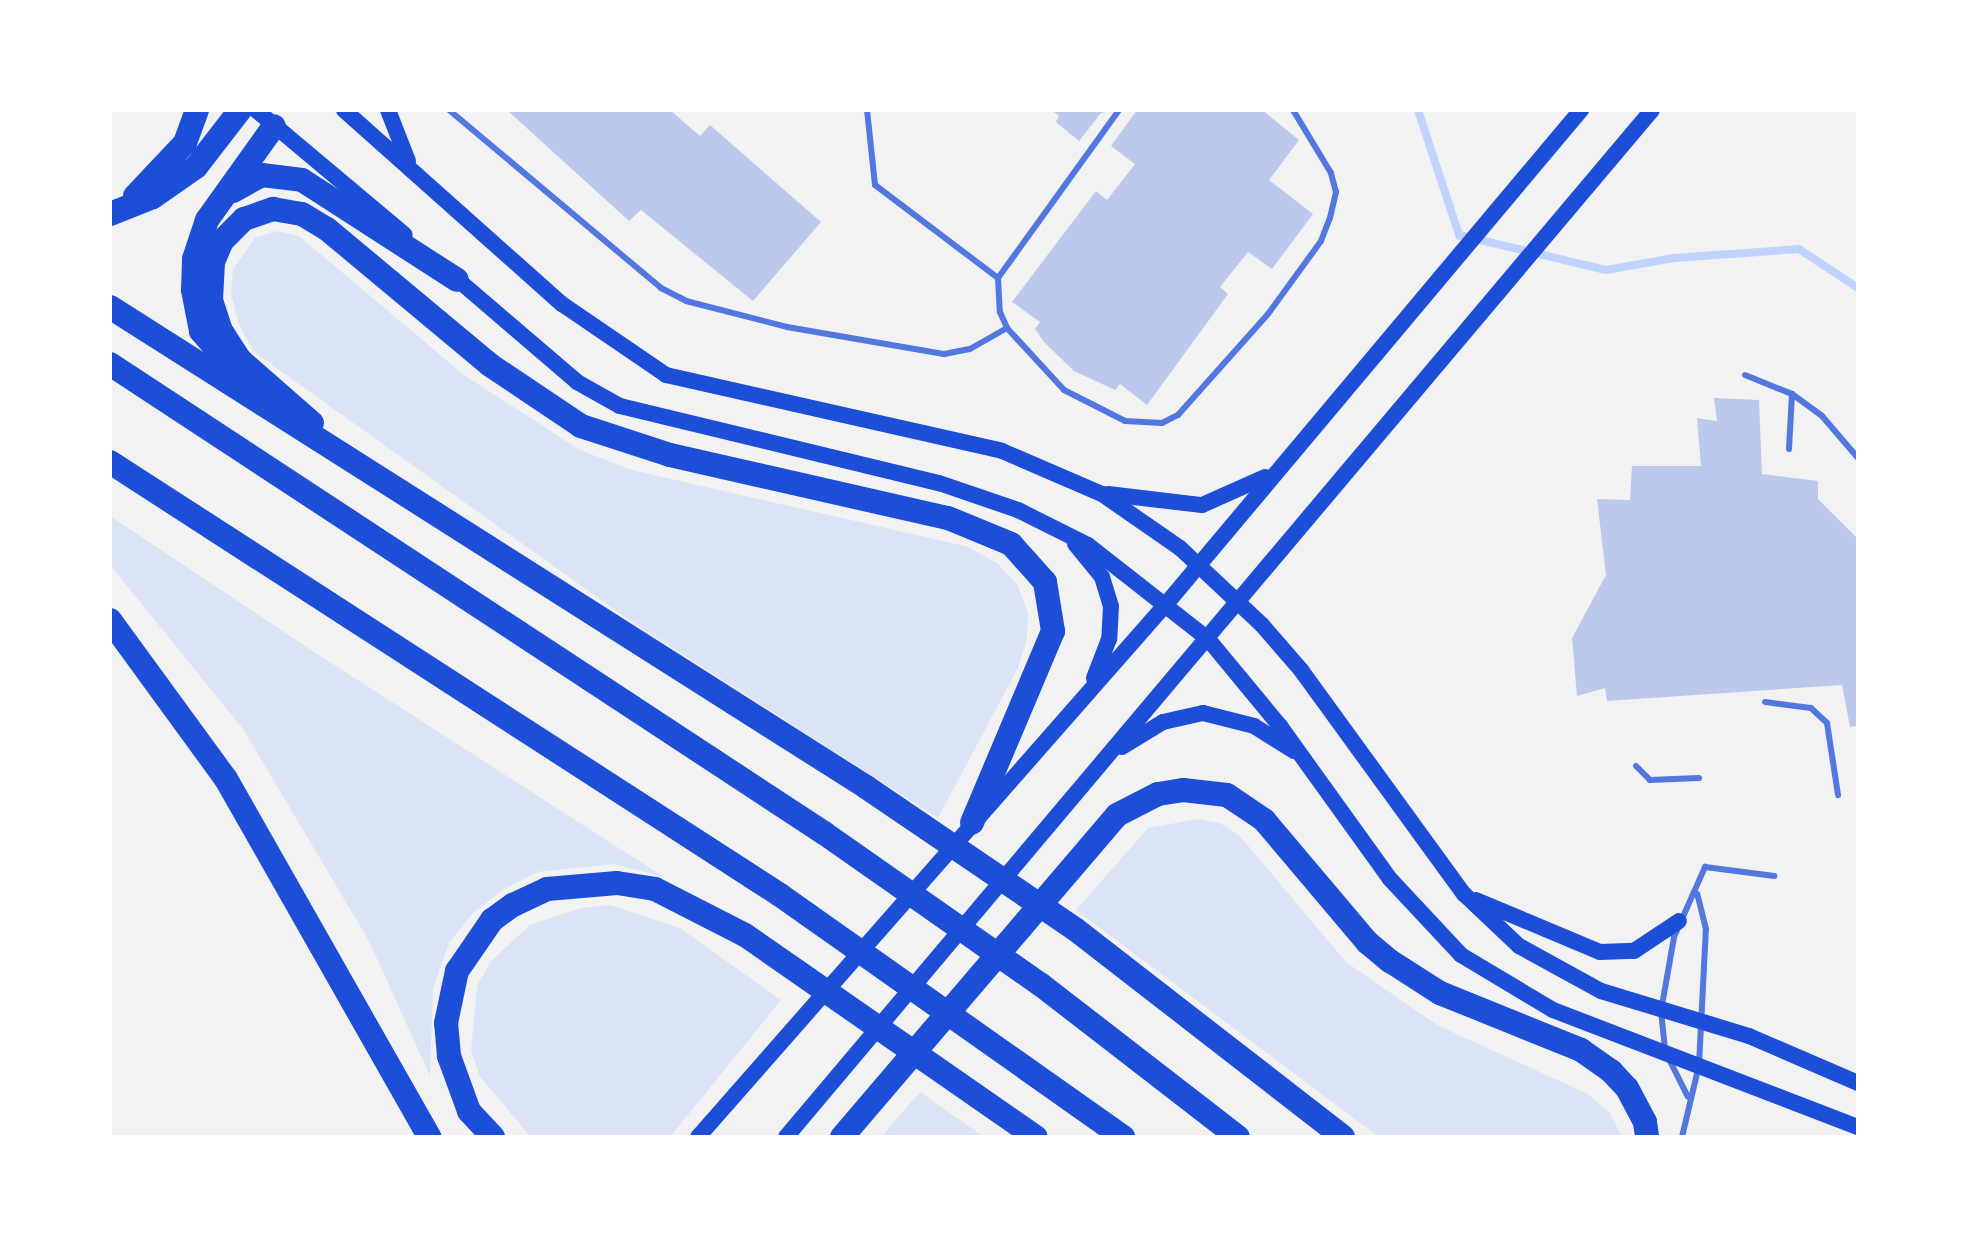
<!DOCTYPE html>
<style>
body{margin:0}
#map{position:relative;width:1968px;height:1247px;overflow:hidden;background:#f2f2f2;font-family:"Nunito Sans",sans-serif}
div>[style]{position:absolute}
[style*='--x']{left:calc(var(--x)*1px);top:calc(var(--y)*1px);width:calc(var(--w)*1px);rotate:calc(var(--a)*1deg)}
.green>*{inset:0;background:#dbe4f7}
.stream>*{height:8px;margin:-4px;padding:0 4px;transform-origin:4px;border-radius:4px;background:#bfd3fe}
.building>*{inset:0;background:#bdc9ec}
.service>*{height:6px;margin:-3px;padding:0 3px;transform-origin:3px;border-radius:3px;background:#5277de}
.secondary>*{height:16px;margin:-8px;padding:0 8px;transform-origin:8px;border-radius:8px;background:#1d4ed8}
.motorway>*{height:24px;margin:-12px;padding:0 12px;transform-origin:12px;border-radius:12px;background:#1d4ed8}
span{translate:-50% -50%;white-space:nowrap;text-align:center;line-height:1.15;-webkit-text-stroke:7px #fff;paint-order:stroke}
.frame{position:absolute;inset:0;border:112px solid #fff;pointer-events:none}
</style>
<div id="map">
<div class="green">
<div style="clip-path:polygon(277px 231px,299px 236px,464px 375px,580px 450px,632px 470px,969px 547px,998px 564px,1017px 584px,1028px 613px,1027px 639px,1018px 668px,938px 818px,629px 620px,254px 352px,239px 325px,231px 293px,233px 269px,255px 238px)"></div>
<div style="clip-path:polygon(110px 516px,322px 657px,664px 877px,614px 864px,537px 872px,504px 889px,471px 915px,449px 943px,433px 988px,430px 1076px,369px 941px,243px 729px,110px 565px)"></div>
<div style="clip-path:polygon(1198px 819px,1220px 823px,1240px 836px,1346px 962px,1437px 1025px,1588px 1094px,1610px 1113px,1622px 1137px,1379px 1137px,1076px 910px,1148px 828px)"></div>
<div style="clip-path:polygon(610px 905px,680px 928px,781px 1000px,670px 1137px,531px 1137px,480px 1077px,471px 1050px,477px 986px,491px 961px,530px 925px,581px 908px)"></div>
<div style="clip-path:polygon(920px 1092px,984px 1137px,881px 1137px)"></div>
</div>
<div class="stream">
<div style="--x:1418;--y:110;--w:132;--a:71.8"></div>
<div style="--x:1459;--y:235;--w:151;--a:13.4"></div>
<div style="--x:1606;--y:270;--w:69;--a:-10"></div>
<div style="--x:1674;--y:258;--w:125;--a:-4.1"></div>
<div style="--x:1799;--y:249;--w:71;--a:33.5"></div>
</div>
<div class="building">
<div style="clip-path:polygon(507px 110px,670px 110px,700px 136px,710px 125px,821px 222px,753px 301px,641px 210px,629px 221px)"></div>
<div style="clip-path:polygon(1051px 110px,1109px 110px,1109px 111px,1101px 113px,1079px 141px,1056px 122px,1059px 116px)"></div>
<div style="clip-path:polygon(1137px 110px,1262px 110px,1299px 140px,1269px 180px,1313px 214px,1272px 269px,1248px 252px,1220px 287px,1228px 294px,1147px 405px,1120px 384px,1115px 390px,1074px 371px,1044px 342px,1035px 329px,1040px 322px,1012px 302px,1096px 191px,1107px 200px,1135px 164px,1111px 146px)"></div>
<div style="clip-path:polygon(1714px 398px,1759px 400px,1762px 474px,1818px 481px,1818px 499px,1858px 539px,1858px 726px,1850px 727px,1842px 685px,1607px 701px,1605px 688px,1577px 696px,1572px 638px,1606px 575px,1597px 499px,1630px 500px,1632px 466px,1701px 466px,1697px 418px,1717px 421px)"></div>
</div>
<div class="service">
<div style="--x:449;--y:110;--w:277;--a:40"></div>
<div style="--x:661;--y:288;--w:28;--a:27"></div>
<div style="--x:686;--y:301;--w:104;--a:14.4"></div>
<div style="--x:787;--y:327;--w:159;--a:9.8"></div>
<div style="--x:944;--y:354;--w:26;--a:-11"></div>
<div style="--x:970;--y:349;--w:43;--a:-29.6"></div>
<div style="--x:867;--y:110;--w:75;--a:83.9"></div>
<div style="--x:875;--y:185;--w:154;--a:37.1"></div>
<div style="--x:998;--y:278;--w:207;--a:-54.2"></div>
<div style="--x:998;--y:278;--w:34;--a:87"></div>
<div style="--x:1000;--y:312;--w:17;--a:66"></div>
<div style="--x:1007;--y:328;--w:84;--a:47.4"></div>
<div style="--x:1064;--y:390;--w:68;--a:26.9"></div>
<div style="--x:1125;--y:421;--w:37;--a:3"></div>
<div style="--x:1162;--y:423;--w:18;--a:-27"></div>
<div style="--x:1178;--y:415;--w:135;--a:-48.3"></div>
<div style="--x:1268;--y:314;--w:90;--a:-54"></div>
<div style="--x:1321;--y:241;--w:25;--a:-69"></div>
<div style="--x:1330;--y:218;--w:27;--a:-77"></div>
<div style="--x:1336;--y:192;--w:20;--a:-105"></div>
<div style="--x:1331;--y:173;--w:74;--a:-121.1"></div>
<div style="--x:1745;--y:375;--w:51;--a:22"></div>
<div style="--x:1792;--y:394;--w:37;--a:36"></div>
<div style="--x:1822;--y:416;--w:55;--a:49.4"></div>
<div style="--x:1789;--y:449;--w:55;--a:-86.9"></div>
<div style="--x:1765;--y:702;--w:46;--a:7.4"></div>
<div style="--x:1811;--y:708;--w:22;--a:43"></div>
<div style="--x:1827;--y:723;--w:73;--a:81.3"></div>
<div style="--x:1636;--y:766;--w:20;--a:45"></div>
<div style="--x:1650;--y:780;--w:49;--a:-2.3"></div>
<div style="--x:1665;--y:1049;--w:38;--a:-96"></div>
<div style="--x:1661;--y:1011;--w:75;--a:-80"></div>
<div style="--x:1674;--y:937;--w:77;--a:-66.1"></div>
<div style="--x:1705;--y:867;--w:70;--a:7.4"></div>
<div style="--x:1669;--y:1059;--w:42;--a:63.4"></div>
<div style="--x:1682;--y:1137;--w:74;--a:-76.7"></div>
<div style="--x:1699;--y:1065;--w:136;--a:-87.1"></div>
<div style="--x:1706;--y:929;--w:36;--a:-104"></div>
</div>
<div class="secondary">
<div style="--x:256;--y:110;--w:194;--a:40"></div>
<div style="--x:344;--y:110;--w:292;--a:41.7"></div>
<div style="--x:562;--y:304;--w:126;--a:34.3"></div>
<div style="--x:666;--y:375;--w:344;--a:12.7"></div>
<div style="--x:1002;--y:451;--w:109;--a:23.3"></div>
<div style="--x:1102;--y:494;--w:95;--a:34.7"></div>
<div style="--x:1180;--y:548;--w:112;--a:43.2"></div>
<div style="--x:1262;--y:625;--w:60;--a:49.1"></div>
<div style="--x:1301;--y:670;--w:277;--a:54"></div>
<div style="--x:1464;--y:894;--w:76;--a:43.4"></div>
<div style="--x:1519;--y:946;--w:94;--a:28.8"></div>
<div style="--x:1601;--y:991;--w:155;--a:16.9"></div>
<div style="--x:1749;--y:1036;--w:119;--a:23.3"></div>
<div style="--x:388;--y:110;--w:55;--a:68.6"></div>
<div style="--x:450;--y:273;--w:167;--a:40.6"></div>
<div style="--x:577;--y:382;--w:49;--a:29.2"></div>
<div style="--x:620;--y:406;--w:328;--a:13.6"></div>
<div style="--x:939;--y:483;--w:83;--a:18.9"></div>
<div style="--x:1018;--y:510;--w:78;--a:26.6"></div>
<div style="--x:1088;--y:545;--w:152;--a:38.1"></div>
<div style="--x:1208;--y:639;--w:113;--a:50.4"></div>
<div style="--x:1280;--y:726;--w:188;--a:54.3"></div>
<div style="--x:1390;--y:879;--w:104;--a:46.9"></div>
<div style="--x:1461;--y:955;--w:107;--a:30.9"></div>
<div style="--x:1553;--y:1010;--w:327;--a:21"></div>
<div style="--x:1108;--y:494;--w:95;--a:6.7"></div>
<div style="--x:1202;--y:505;--w:69;--a:-24"></div>
<div style="--x:1075;--y:544;--w:43;--a:50.7"></div>
<div style="--x:1102;--y:577;--w:30;--a:73"></div>
<div style="--x:1111;--y:606;--w:33;--a:93"></div>
<div style="--x:1109;--y:639;--w:42;--a:111"></div>
<div style="--x:1122;--y:747;--w:48;--a:-31.4"></div>
<div style="--x:1163;--y:722;--w:41;--a:-12.7"></div>
<div style="--x:1203;--y:713;--w:53;--a:14.3"></div>
<div style="--x:1254;--y:726;--w:47;--a:32"></div>
<div style="--x:1476;--y:900;--w:134;--a:22.8"></div>
<div style="--x:1600;--y:952;--w:34;--a:-2"></div>
<div style="--x:1634;--y:951;--w:54;--a:-33.7"></div>
<div style="--x:698;--y:1137;--w:711;--a:-48.71"></div>
<div style="--x:1167;--y:603;--w:644;--a:-49.98"></div>
<div style="--x:786;--y:1137;--w:1343;--a:-49.86"></div>
</div>
<div class="motorway">
<div style="--x:233;--y:191;--w:33;--a:-29"></div>
<div style="--x:262;--y:175;--w:40;--a:7.1"></div>
<div style="--x:302;--y:180;--w:184;--a:32.8"></div>
<div style="--x:135;--y:196;--w:73;--a:-46.7"></div>
<div style="--x:185;--y:143;--w:35;--a:-70"></div>
<div style="--x:110;--y:214;--w:46;--a:-21.6"></div>
<div style="--x:153;--y:197;--w:52;--a:-34.9"></div>
<div style="--x:196;--y:167;--w:72;--a:-52.3"></div>
<div style="--x:110;--y:307;--w:896;--a:32.41"></div>
<div style="--x:866;--y:787;--w:253;--a:34.2"></div>
<div style="--x:1075;--y:929;--w:339;--a:37.8"></div>
<div style="--x:110;--y:364;--w:854;--a:33.3"></div>
<div style="--x:824;--y:833;--w:264;--a:35"></div>
<div style="--x:1040;--y:984;--w:250;--a:37.7"></div>
<div style="--x:236;--y:372;--w:54;--a:-130.5"></div>
<div style="--x:201;--y:331;--w:42;--a:-101"></div>
<div style="--x:193;--y:290;--w:31;--a:-88"></div>
<div style="--x:194;--y:259;--w:41;--a:-71.6"></div>
<div style="--x:207;--y:220;--w:115;--a:-54.5"></div>
<div style="--x:312;--y:423;--w:96;--a:-138.8"></div>
<div style="--x:240;--y:360;--w:35;--a:-123"></div>
<div style="--x:221;--y:331;--w:33;--a:-108"></div>
<div style="--x:211;--y:300;--w:38;--a:-87"></div>
<div style="--x:213;--y:262;--w:23;--a:-67"></div>
<div style="--x:222;--y:241;--w:31;--a:-45"></div>
<div style="--x:244;--y:219;--w:31;--a:-19"></div>
<div style="--x:273;--y:209;--w:29;--a:10"></div>
<div style="--x:302;--y:214;--w:29;--a:31"></div>
<div style="--x:327;--y:229;--w:212;--a:39.8"></div>
<div style="--x:490;--y:365;--w:110;--a:33.8"></div>
<div style="--x:581;--y:426;--w:94;--a:18"></div>
<div style="--x:670;--y:455;--w:285;--a:12.8"></div>
<div style="--x:948;--y:518;--w:68;--a:22.4"></div>
<div style="--x:1011;--y:544;--w:51;--a:48.2"></div>
<div style="--x:1045;--y:582;--w:50;--a:80.7"></div>
<div style="--x:1053;--y:631;--w:208;--a:112.9"></div>
<div style="--x:110;--y:462;--w:798;--a:32.87"></div>
<div style="--x:780;--y:895;--w:420;--a:35.2"></div>
<div style="--x:110;--y:620;--w:197;--a:53.9"></div>
<div style="--x:226;--y:779;--w:412;--a:60.4"></div>
<div style="--x:493;--y:1137;--w:35;--a:-133"></div>
<div style="--x:469;--y:1111;--w:59;--a:-110"></div>
<div style="--x:449;--y:1056;--w:33;--a:-95"></div>
<div style="--x:446;--y:1023;--w:53;--a:-78.1"></div>
<div style="--x:457;--y:971;--w:62;--a:-55.5"></div>
<div style="--x:492;--y:920;--w:26;--a:-36"></div>
<div style="--x:513;--y:905;--w:38;--a:-25"></div>
<div style="--x:547;--y:889;--w:70;--a:-4.9"></div>
<div style="--x:617;--y:883;--w:38;--a:9"></div>
<div style="--x:655;--y:889;--w:101;--a:27.1"></div>
<div style="--x:745;--y:935;--w:354;--a:34.8"></div>
<div style="--x:842;--y:1137;--w:423;--a:-49.5"></div>
<div style="--x:1117;--y:815;--w:46;--a:-27.1"></div>
<div style="--x:1158;--y:794;--w:25;--a:-9"></div>
<div style="--x:1183;--y:790;--w:44;--a:6.5"></div>
<div style="--x:1227;--y:795;--w:45;--a:34"></div>
<div style="--x:1264;--y:820;--w:160;--a:49.8"></div>
<div style="--x:1367;--y:942;--w:30;--a:40"></div>
<div style="--x:1390;--y:961;--w:59;--a:32.6"></div>
<div style="--x:1440;--y:993;--w:152;--a:22"></div>
<div style="--x:1581;--y:1050;--w:37;--a:35"></div>
<div style="--x:1611;--y:1071;--w:23;--a:47"></div>
<div style="--x:1627;--y:1088;--w:38;--a:62"></div>
<div style="--x:1645;--y:1122;--w:15;--a:82"></div>
</div>
<div class="frame"></div>
</div>
